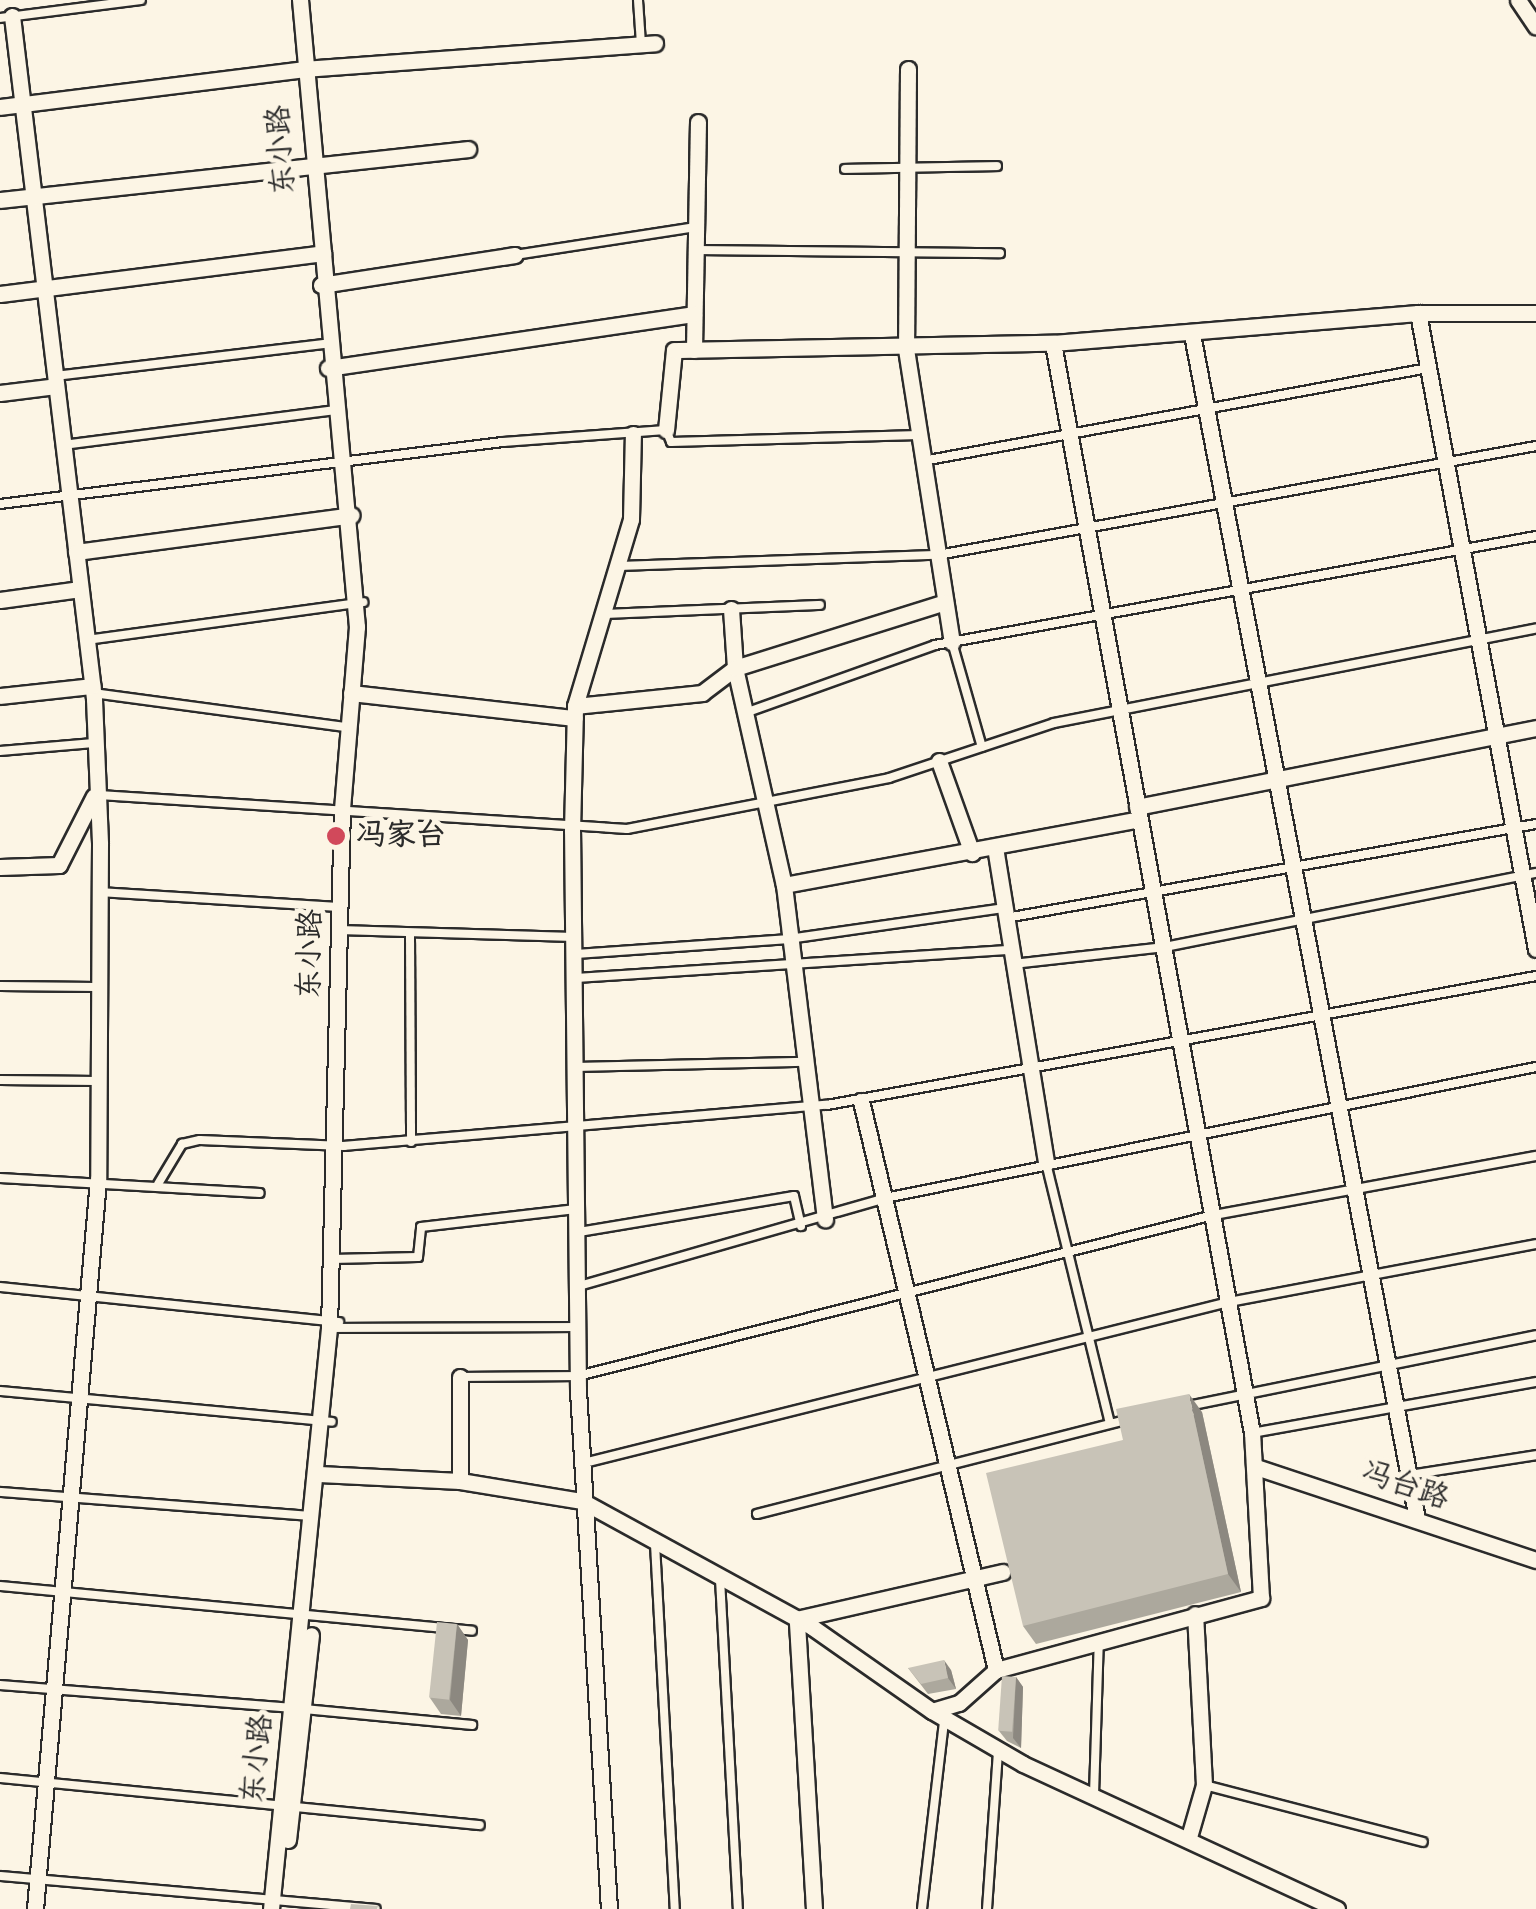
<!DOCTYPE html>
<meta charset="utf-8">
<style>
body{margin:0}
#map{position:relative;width:1536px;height:1909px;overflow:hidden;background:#fcf5e5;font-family:Mynerve,"LXGW WenKai TC",sans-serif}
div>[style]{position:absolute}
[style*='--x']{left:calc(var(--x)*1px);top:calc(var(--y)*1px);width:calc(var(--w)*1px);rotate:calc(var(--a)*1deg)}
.roads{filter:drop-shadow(2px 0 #2b2b2b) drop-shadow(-2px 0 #2b2b2b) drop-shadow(0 2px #2b2b2b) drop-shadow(0 -2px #2b2b2b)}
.lane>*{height:8px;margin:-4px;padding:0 4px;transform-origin:4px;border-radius:4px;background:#fcf5e5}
.street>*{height:15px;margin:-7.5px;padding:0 7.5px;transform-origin:7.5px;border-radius:7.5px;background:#fcf5e5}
.wall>*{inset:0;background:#aca89d}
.shaded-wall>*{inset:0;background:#8c8880}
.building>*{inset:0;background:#c8c3b7;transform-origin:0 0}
.dots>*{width:28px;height:28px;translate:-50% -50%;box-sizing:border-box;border:5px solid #fcf5e5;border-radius:50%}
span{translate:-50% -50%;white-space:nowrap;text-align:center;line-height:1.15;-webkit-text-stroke:10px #fcf5e5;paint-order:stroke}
.street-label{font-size:30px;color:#2b2b2b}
.poi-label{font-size:30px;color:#2b2b2b;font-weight:700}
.left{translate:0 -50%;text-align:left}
</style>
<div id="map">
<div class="roads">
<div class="lane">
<div style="--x:638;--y:0;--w:44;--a:86.1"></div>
<div style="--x:0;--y:18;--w:142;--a:-7.3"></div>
<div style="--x:845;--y:169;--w:152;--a:-1.1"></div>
<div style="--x:696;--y:250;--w:304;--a:0.6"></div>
<div style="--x:515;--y:255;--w:183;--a:-8.8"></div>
<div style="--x:55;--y:376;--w:279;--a:-6.8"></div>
<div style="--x:63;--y:445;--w:275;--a:-7.3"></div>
<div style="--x:923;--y:461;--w:513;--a:-10.43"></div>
<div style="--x:0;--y:504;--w:507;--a:-7.03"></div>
<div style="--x:503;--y:442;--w:163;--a:-4.2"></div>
<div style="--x:666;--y:430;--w:13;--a:67"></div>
<div style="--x:671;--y:442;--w:248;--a:-1.6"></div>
<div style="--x:616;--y:566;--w:322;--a:-2"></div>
<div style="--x:938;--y:555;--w:608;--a:-10.33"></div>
<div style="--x:603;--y:614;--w:217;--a:-2.4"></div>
<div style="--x:87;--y:640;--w:279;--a:-7.8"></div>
<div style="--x:952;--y:642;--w:109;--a:74.1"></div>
<div style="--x:93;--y:693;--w:260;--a:7.7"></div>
<div style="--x:745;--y:713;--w:202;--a:-19.7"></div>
<div style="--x:935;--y:645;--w:611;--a:-10.28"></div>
<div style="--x:0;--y:751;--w:94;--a:-4.9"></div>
<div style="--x:99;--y:795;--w:529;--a:3.68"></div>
<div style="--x:627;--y:829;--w:267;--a:-11"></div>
<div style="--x:889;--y:778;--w:174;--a:-18.4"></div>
<div style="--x:1054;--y:723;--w:491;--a:-11.1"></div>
<div style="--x:99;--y:892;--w:240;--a:3.6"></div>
<div style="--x:1006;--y:918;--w:538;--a:-10.06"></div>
<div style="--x:339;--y:930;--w:235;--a:1.7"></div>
<div style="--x:410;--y:936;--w:206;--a:89.7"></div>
<div style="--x:576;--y:954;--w:214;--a:-4"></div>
<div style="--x:789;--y:939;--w:216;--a:-8.2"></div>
<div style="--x:1013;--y:964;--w:153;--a:-6.4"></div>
<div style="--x:1165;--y:947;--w:378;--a:-11.3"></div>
<div style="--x:576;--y:978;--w:436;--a:-3.7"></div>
<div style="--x:0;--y:986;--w:96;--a:0.6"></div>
<div style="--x:579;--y:1067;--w:223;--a:-1.3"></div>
<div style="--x:0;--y:1080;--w:96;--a:0.6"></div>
<div style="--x:1046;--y:1163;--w:268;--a:76.2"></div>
<div style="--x:0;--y:1178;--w:260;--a:3.3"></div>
<div style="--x:158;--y:1184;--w:47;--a:-59"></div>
<div style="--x:182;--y:1144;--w:18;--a:-13"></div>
<div style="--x:200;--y:1140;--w:144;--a:2.4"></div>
<div style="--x:344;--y:1146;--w:485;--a:-4.9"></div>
<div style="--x:827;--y:1105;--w:721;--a:-10.31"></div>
<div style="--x:579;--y:1232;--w:218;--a:-9.5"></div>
<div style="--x:794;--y:1196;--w:31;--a:77"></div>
<div style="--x:332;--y:1259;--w:86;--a:-1.3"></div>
<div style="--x:418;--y:1257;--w:30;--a:-84"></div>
<div style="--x:421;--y:1227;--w:156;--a:-6.6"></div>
<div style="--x:579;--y:1286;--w:318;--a:-16"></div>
<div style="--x:885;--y:1198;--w:664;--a:-11.38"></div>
<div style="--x:0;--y:1287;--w:341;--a:5.9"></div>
<div style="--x:329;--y:1328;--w:249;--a:-0.2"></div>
<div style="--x:461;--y:1377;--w:117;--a:-0.5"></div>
<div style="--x:578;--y:1376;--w:656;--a:-14.21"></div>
<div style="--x:1214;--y:1215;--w:327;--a:-10.4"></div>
<div style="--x:0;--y:1391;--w:333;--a:5.3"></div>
<div style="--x:1188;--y:1406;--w:355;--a:-11.5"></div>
<div style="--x:1252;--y:1433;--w:289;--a:-10.2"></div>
<div style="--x:580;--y:1464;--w:669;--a:-14.02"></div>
<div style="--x:1229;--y:1302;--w:312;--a:-10.7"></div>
<div style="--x:1409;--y:1475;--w:129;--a:-8.9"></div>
<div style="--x:0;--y:1492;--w:311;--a:4.4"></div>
<div style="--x:757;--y:1514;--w:381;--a:-14.3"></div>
<div style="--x:655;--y:1544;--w:366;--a:86.9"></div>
<div style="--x:720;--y:1579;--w:330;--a:86.9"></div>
<div style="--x:0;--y:1586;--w:474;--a:5.4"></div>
<div style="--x:0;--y:1685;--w:291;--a:4.5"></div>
<div style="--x:304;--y:1709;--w:169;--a:5.4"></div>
<div style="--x:0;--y:1778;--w:482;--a:5.6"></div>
<div style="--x:1204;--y:1785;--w:226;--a:14.6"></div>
<div style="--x:1094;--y:1795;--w:155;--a:-88.2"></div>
<div style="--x:0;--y:1876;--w:377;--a:5"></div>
<div style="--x:922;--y:1909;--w:188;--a:-83.3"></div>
<div style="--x:987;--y:1909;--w:159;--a:-86"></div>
</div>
<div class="street">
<div style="--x:1518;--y:0;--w:32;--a:56"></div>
<div style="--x:12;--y:16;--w:688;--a:83.15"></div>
<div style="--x:94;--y:699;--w:145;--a:87.6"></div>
<div style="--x:100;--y:844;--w:336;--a:90.3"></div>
<div style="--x:98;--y:1180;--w:732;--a:94.94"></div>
<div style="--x:908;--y:69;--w:280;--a:90.4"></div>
<div style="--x:906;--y:349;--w:297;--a:81.1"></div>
<div style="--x:0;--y:107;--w:306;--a:-7.1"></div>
<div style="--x:304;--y:69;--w:352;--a:-4.2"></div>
<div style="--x:0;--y:200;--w:471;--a:-6.2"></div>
<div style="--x:321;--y:285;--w:196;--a:-8.8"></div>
<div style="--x:0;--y:294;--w:326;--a:-7.2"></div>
<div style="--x:1418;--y:313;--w:647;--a:79.49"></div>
<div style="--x:1192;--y:334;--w:1206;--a:79.25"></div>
<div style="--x:694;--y:350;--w:228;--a:-89"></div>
<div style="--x:328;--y:368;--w:370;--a:-8.4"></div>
<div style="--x:0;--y:393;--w:56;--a:-7.1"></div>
<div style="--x:666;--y:430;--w:80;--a:-84.3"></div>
<div style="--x:674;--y:350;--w:379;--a:-1.1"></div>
<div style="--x:1053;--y:343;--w:366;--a:-4.7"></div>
<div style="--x:1418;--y:313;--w:118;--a:0"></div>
<div style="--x:76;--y:552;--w:278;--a:-7.6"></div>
<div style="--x:0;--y:600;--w:81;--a:-7.8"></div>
<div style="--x:731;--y:609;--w:59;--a:86.1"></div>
<div style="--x:735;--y:668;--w:222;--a:77.3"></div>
<div style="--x:784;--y:885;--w:337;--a:83"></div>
<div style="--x:351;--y:693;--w:225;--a:6.4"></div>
<div style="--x:0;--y:696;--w:93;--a:-6.2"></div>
<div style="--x:575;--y:706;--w:128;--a:-5.8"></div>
<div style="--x:702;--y:693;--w:41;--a:-37.1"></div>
<div style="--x:735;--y:668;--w:220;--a:-17.4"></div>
<div style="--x:939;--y:761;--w:98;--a:70.3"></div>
<div style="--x:1137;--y:807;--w:407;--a:-11.2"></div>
<div style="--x:995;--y:847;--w:320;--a:80.8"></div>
<div style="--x:0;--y:867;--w:59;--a:-1.9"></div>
<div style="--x:59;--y:865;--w:77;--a:-63.1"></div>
<div style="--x:784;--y:885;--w:361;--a:-10.5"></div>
<div style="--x:861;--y:1101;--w:585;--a:76.65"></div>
<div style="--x:1256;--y:1467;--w:295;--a:18.4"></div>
<div style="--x:319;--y:1474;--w:141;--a:2.8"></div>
<div style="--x:460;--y:1481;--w:124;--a:9.3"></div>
<div style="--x:582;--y:1501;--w:262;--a:28.7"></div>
<div style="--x:812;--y:1627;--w:146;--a:35"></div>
<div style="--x:932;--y:1711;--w:28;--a:-17"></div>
<div style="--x:959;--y:1703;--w:50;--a:-41.7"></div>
<div style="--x:996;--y:1670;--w:275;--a:-15.2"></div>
<div style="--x:1261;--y:1598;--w:165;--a:-93.1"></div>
<div style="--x:1252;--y:1433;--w:1108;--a:-100.35"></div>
<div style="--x:460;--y:1481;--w:104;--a:-90"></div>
<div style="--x:932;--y:1711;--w:105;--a:30.2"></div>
<div style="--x:1023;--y:1764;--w:346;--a:24.8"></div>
<div style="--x:1189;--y:1837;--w:54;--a:-73.9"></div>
<div style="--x:1204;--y:1785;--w:171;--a:-93"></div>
<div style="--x:288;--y:1840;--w:206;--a:-83.6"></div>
<div style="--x:271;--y:1909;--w:584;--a:-84.3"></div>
<div style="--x:329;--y:1328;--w:519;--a:-88.57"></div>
<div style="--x:342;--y:809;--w:183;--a:-85.3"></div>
<div style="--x:357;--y:627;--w:630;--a:-95.19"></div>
<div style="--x:609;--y:1909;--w:520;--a:-93.42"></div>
<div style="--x:578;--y:1390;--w:559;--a:-90.61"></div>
<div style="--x:572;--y:831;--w:125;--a:-88.6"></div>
<div style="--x:575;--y:706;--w:195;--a:-73.3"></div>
<div style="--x:631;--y:519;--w:85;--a:-88.7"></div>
<div style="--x:814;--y:1909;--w:290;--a:-93.4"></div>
<div style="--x:797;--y:1619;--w:211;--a:-12.9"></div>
</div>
</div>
<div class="wall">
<div style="clip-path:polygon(1202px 1412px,1241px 1592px,1036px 1644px,1023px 1626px,1123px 1440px)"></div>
<div style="clip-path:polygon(457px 1624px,468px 1640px,461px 1716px,441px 1714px,430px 1698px)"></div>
<div style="clip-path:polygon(908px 1668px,951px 1670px,956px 1689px,928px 1694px)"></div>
<div style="clip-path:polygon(1016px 1677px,1023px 1687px,1021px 1748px,1007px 1741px,999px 1731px)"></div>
</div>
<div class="shaded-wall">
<div style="clip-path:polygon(1189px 1394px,1202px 1412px,1241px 1592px,1228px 1574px)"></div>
<div style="clip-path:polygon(457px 1624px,468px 1640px,461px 1716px,450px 1700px)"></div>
<div style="clip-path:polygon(944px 1660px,951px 1670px,956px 1689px,948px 1678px)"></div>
<div style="clip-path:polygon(1016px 1677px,1023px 1687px,1021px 1748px,1013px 1738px)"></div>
</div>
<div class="building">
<div style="clip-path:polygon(1189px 1394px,1228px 1574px,1023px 1626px,986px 1473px,1123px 1440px,1116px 1409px)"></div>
<div style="left:437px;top:1622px;width:20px;height:76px;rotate:6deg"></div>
<div style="clip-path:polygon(944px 1660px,948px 1678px,921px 1684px,908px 1668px)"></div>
<div style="left:1002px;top:1676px;width:14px;height:55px;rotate:4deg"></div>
<div style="clip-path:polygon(351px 1904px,378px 1906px,377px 1909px,350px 1909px)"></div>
</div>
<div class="dots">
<div style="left:336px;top:836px;background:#d1495b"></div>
</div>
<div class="street-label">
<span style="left:282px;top:150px;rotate:-94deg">东小路</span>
<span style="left:311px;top:954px;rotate:-89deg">东小路</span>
<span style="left:1405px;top:1486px;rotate:19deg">冯台路</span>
<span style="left:258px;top:1759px;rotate:-84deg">东小路</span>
</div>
<div class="poi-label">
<span class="left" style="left:356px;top:836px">冯家台</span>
</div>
</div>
